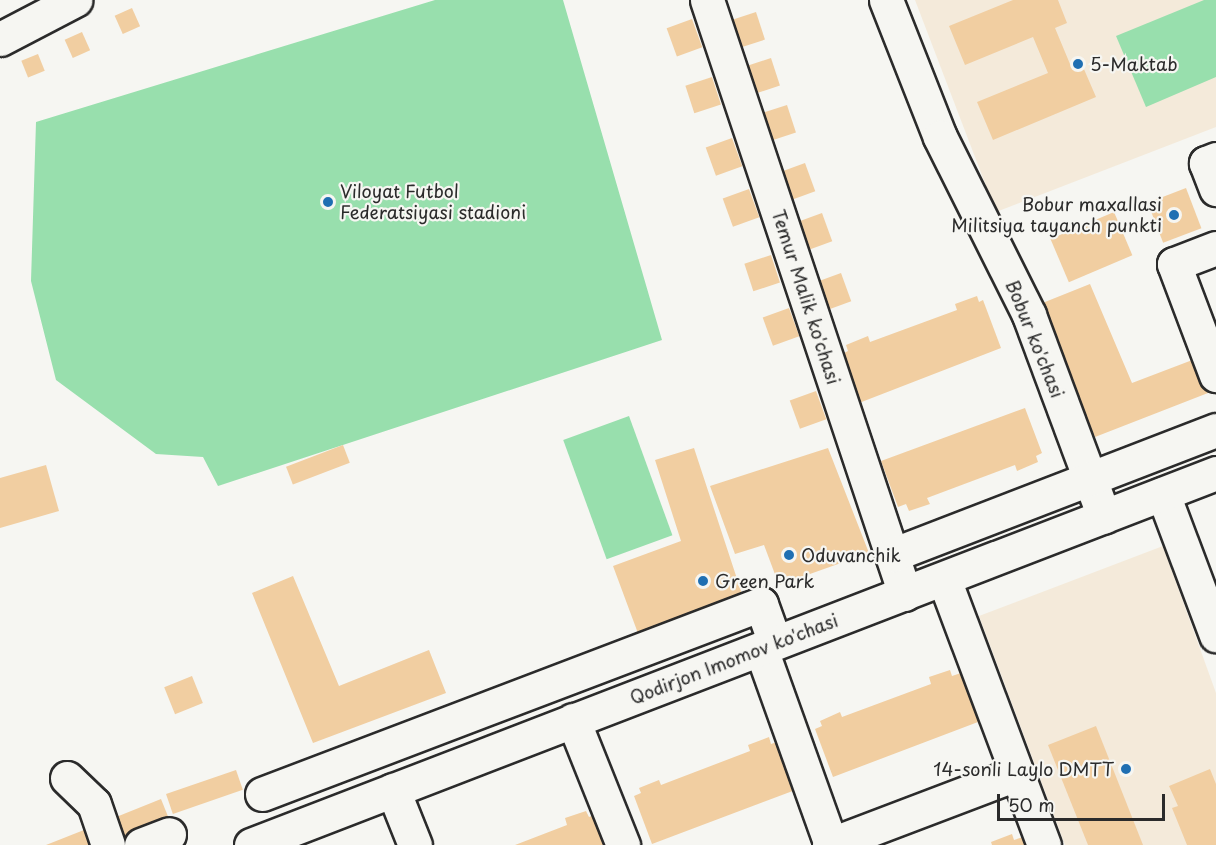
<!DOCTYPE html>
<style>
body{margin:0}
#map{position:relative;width:1216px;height:845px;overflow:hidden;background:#f6f6f2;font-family:"Playpen Sans",sans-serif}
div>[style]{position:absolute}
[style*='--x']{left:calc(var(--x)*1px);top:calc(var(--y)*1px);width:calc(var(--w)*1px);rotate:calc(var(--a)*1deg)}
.built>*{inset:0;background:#f4eada}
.green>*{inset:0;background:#98dfad;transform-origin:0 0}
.building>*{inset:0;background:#f1cea1;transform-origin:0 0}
.roads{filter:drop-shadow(2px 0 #2b2b2b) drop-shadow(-2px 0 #2b2b2b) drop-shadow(0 2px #2b2b2b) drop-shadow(0 -2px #2b2b2b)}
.minor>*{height:33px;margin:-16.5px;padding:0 16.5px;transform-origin:16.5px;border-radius:16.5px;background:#f6f6f2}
.dots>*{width:16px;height:16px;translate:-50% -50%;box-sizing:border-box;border:3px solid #f6f6f2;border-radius:50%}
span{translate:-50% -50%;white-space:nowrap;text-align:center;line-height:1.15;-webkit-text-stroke:4.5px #f6f6f2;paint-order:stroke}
.poi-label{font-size:18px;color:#2b2b2b}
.left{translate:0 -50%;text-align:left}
.right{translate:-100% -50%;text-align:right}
.street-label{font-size:18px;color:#2b2b2b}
.scale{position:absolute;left:997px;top:794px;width:168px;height:27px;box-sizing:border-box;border:3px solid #2b2b2b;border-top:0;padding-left:8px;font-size:18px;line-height:21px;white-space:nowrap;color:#2b2b2b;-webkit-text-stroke:4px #f6f6f2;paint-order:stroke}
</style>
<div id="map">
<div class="built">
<div style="clip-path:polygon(915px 0,1216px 0,1216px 127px,996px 212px)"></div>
<div style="clip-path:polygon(1163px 546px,1216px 693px,1216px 845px,1065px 845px,979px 616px)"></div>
</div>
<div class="green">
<div style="clip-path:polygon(435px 0,563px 0,662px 340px,218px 486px,203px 457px,156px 454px,56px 380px,31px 281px,36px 122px)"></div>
<div style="clip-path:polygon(1204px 0,1216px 0,1216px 77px,1146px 107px,1116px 36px)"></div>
<div style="left:629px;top:416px;width:127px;height:70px;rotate:70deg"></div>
</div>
<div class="building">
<div style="clip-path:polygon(1013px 0,1058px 0,1067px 23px,1055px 28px,1070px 64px,1080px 60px,1096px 97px,993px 140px,977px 102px,1048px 73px,1033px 37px,965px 65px,949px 26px)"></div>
<div style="left:132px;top:8px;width:20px;height:19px;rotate:66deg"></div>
<div style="left:756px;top:12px;width:29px;height:28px;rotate:72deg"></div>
<div style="left:692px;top:19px;width:30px;height:27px;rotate:70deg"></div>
<div style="left:82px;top:32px;width:20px;height:19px;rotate:66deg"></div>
<div style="left:38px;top:54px;width:18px;height:18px;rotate:68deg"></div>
<div style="left:771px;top:58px;width:29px;height:28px;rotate:72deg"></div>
<div style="left:712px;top:77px;width:29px;height:28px;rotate:72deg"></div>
<div style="left:787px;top:105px;width:29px;height:28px;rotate:72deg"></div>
<div style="left:732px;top:138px;width:30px;height:28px;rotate:70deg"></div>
<div style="left:805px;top:163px;width:30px;height:27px;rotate:70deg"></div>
<div style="left:1186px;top:188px;width:43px;height:41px;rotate:69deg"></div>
<div style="left:749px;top:189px;width:30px;height:28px;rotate:70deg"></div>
<div style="left:1114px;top:212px;width:47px;height:69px;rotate:67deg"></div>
<div style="left:822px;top:213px;width:30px;height:27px;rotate:70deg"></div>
<div style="left:771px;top:255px;width:29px;height:28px;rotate:72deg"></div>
<div style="left:841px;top:273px;width:30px;height:27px;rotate:70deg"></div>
<div style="clip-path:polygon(1090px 284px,1132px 383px,1195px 359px,1208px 393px,1095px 437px,1040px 304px)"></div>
<div style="clip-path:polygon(977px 296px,979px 302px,983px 300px,1001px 348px,859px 403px,842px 354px,848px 351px,846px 345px,868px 336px,870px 342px,957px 310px,955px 304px)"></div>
<div style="left:789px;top:308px;width:30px;height:28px;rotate:70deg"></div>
<div style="left:816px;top:391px;width:30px;height:28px;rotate:70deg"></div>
<div style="clip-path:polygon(1025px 408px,1042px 453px,1036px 456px,1038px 462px,1017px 471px,1015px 465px,927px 498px,930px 504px,909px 511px,906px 504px,898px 507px,881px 461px)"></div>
<div style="left:343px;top:445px;width:19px;height:61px;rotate:69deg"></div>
<div style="clip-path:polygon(694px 448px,743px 597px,639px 636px,613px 566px,681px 541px,655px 460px)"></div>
<div style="clip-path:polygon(828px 448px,869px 553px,779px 585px,764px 545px,735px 554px,710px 486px)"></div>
<div style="clip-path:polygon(46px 465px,59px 511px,0 528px,0 478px)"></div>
<div style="clip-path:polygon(293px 576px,339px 686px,429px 650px,446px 693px,313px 743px,252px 593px)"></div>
<div style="clip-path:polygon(950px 670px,952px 676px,961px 673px,978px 722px,833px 777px,815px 729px,822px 726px,820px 721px,840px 712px,842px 717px,931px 684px,929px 677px)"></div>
<div style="left:192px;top:676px;width:29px;height:30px;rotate:68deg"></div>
<div style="clip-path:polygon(1096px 726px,1143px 845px,1088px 845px,1048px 745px)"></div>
<div style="clip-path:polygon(769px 737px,771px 744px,780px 741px,798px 789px,652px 844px,634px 796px,641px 793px,639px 788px,659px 780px,661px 785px,750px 751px,748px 745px)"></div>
<div style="clip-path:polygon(1210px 769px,1216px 784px,1216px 845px,1187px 845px,1172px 808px,1178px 806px,1169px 786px)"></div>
<div style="left:236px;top:770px;width:21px;height:74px;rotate:71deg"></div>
<div style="left:161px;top:799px;width:22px;height:53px;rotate:68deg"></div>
<div style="clip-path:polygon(586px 811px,589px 817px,597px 814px,608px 845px,515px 845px,567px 825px,565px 818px)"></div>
<div style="clip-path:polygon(89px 828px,96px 845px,46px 845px)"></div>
<div style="clip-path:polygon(1012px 834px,1014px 840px,1023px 837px,1026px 845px,992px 845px,991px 842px)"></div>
</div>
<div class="roads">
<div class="minor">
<div style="--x:707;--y:0;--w:626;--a:71.57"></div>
<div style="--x:886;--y:0;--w:147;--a:68.5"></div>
<div style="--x:940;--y:137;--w:199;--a:63.4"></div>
<div style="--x:1029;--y:315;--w:215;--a:69.6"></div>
<div style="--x:0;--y:39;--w:85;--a:-27.5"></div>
<div style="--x:1216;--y:159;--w:11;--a:158"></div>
<div style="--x:1206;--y:163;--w:28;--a:69"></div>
<div style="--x:1216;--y:248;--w:45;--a:159.1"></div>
<div style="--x:1174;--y:264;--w:119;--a:69.3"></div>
<div style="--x:1163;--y:494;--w:151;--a:69.4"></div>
<div style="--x:892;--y:555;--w:347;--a:-21.1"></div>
<div style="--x:944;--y:579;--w:284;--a:69.4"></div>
<div style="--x:761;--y:649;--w:208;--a:70.3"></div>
<div style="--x:573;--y:720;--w:135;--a:68.2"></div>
<div style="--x:67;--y:778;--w:37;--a:44"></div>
<div style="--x:94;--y:804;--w:43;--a:71.1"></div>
<div style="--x:393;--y:790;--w:59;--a:68.2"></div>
<div style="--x:262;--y:794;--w:534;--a:-20.84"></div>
<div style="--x:761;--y:604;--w:41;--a:70.3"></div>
<div style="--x:141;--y:845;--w:30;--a:-21"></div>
<div style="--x:251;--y:845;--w:1034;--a:-21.08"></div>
<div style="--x:829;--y:845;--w:200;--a:-20.8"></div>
</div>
</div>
<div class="dots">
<div style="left:1078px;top:64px;background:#1f6fb2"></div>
<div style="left:328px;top:202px;background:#1f6fb2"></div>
<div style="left:1174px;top:215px;background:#1f6fb2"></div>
<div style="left:789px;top:555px;background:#1f6fb2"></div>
<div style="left:703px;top:581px;background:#1f6fb2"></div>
<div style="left:1126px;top:769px;background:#1f6fb2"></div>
</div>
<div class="poi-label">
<span class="left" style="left:1090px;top:64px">5-Maktab</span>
<span class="left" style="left:340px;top:202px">Viloyat Futbol<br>Federatsiyasi stadioni</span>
<span class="right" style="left:1162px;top:215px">Bobur maxallasi<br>Militsiya tayanch punkti</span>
<span class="left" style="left:801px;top:555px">Oduvanchik</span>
<span class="left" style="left:715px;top:581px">Green Park</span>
<span class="right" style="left:1114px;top:769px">14-sonli Laylo DMTT</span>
</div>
<div class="street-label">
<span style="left:806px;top:297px;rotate:72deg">Temur Malik ko'chasi</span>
<span style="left:1035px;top:339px;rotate:68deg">Bobur ko'chasi</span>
<span style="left:734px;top:659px;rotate:-21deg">Qodirjon Imomov ko'chasi</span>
</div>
<div class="scale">50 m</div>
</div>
